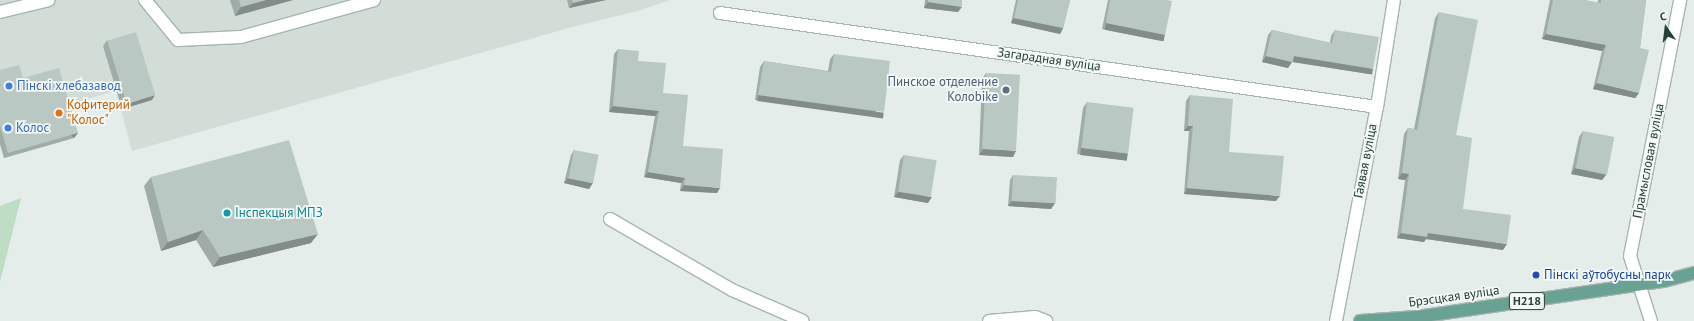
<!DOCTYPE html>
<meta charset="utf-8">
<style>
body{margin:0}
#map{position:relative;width:1694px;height:321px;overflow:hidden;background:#e4ede9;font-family:"PT Sans",sans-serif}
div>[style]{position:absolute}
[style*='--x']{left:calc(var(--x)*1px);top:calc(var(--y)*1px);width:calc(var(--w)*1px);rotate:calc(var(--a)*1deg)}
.built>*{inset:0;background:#d2ddd8}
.green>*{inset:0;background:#bddec5}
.roads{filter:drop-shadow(1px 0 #a6b5b0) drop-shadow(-1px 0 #a6b5b0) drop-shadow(0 1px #a6b5b0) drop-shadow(0 -1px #a6b5b0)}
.minor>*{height:12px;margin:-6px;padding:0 6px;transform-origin:6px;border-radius:6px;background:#fff}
.major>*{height:12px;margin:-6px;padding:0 6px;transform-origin:6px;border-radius:6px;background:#69a292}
.wall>*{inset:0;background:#9faca7}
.shaded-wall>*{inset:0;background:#828c88;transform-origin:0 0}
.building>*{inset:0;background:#b9c8c2;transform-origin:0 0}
.dots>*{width:11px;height:11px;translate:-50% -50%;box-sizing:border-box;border:2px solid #f4f9f7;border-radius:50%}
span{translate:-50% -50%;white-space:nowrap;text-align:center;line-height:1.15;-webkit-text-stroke:3.5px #f4f9f7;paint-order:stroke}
.shield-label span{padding:1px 3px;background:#f4f9f7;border:1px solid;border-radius:3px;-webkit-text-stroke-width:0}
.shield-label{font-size:12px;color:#233f37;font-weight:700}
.street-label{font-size:13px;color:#233f37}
.service-label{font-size:13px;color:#4e5e75}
.right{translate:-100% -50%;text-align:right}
.shop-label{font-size:13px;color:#366cbe}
.left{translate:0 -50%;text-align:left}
.food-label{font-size:13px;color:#c56008}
.culture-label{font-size:13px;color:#0d838f}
.transit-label{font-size:13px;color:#164399}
.north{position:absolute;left:1646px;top:8px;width:40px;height:40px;-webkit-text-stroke:3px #f4f9f7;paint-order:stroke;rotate:346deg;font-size:11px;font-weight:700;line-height:16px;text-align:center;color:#233f37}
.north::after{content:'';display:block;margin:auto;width:14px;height:18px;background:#233f37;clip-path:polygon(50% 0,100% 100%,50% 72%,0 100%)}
</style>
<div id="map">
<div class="built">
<div style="clip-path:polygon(0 0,670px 0,638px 11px,576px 26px,132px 151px,116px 91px,65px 105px,74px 138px,4px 158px,0 145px)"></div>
</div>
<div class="green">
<div style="clip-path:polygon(21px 198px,0 282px,0 206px)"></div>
</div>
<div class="roads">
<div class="minor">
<div style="--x:145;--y:0;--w:52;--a:50.5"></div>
<div style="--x:178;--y:40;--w:63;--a:-2.7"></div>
<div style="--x:241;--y:37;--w:138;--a:-15.5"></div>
<div style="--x:0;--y:12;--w:50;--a:-13.8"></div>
<div style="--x:720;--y:13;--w:664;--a:8.14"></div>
<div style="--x:610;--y:219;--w:141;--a:30.2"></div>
<div style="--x:732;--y:290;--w:77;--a:23.6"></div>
<div style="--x:989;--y:321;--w:46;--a:-5"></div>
<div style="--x:1035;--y:317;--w:12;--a:20"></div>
<div style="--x:1336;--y:321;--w:218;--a:-79.2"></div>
<div style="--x:1377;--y:107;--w:108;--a:-81"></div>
<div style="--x:1651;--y:321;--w:68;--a:-107.9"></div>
<div style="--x:1630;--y:256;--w:261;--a:-78.9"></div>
</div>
<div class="major">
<div style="--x:1360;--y:321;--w:57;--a:-4"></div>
<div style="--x:1417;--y:317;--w:250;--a:-8.3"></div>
<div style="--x:1664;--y:281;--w:31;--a:-15"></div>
</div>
</div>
<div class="wall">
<div style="clip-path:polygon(230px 0,293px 0,235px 16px)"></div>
<div style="clip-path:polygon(567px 0,606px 0,569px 8px)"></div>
<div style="clip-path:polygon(925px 0,962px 0,958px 12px,924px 8px)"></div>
<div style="clip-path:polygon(1016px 0,1070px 0,1063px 28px,1060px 34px,1011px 23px)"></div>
<div style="clip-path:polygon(1108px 0,1167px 0,1165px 35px,1161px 41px,1102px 29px)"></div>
<div style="clip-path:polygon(1550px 0,1584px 0,1598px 3px,1598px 0,1646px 0,1640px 48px,1639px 93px,1635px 98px,1593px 89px,1602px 51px,1542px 39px)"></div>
<div style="clip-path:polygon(1439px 12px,1456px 135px,1463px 209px,1503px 250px,1426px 239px,1424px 242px,1397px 238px,1405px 180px,1398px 179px,1404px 134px,1408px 128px,1414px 129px,1435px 18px)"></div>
<div style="clip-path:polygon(1272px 30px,1330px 43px,1331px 36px,1335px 30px,1373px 69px,1369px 74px,1292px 62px,1288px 68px,1262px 62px,1268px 35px)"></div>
<div style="clip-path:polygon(107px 40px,152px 100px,122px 109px,103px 46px)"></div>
<div style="clip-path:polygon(618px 49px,638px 61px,663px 93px,683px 146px,717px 193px,680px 191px,681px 183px,644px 177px,655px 116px,609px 112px,614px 54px)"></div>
<div style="clip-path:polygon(834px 54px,880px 117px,755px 100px,760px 67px,764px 61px,828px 71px,830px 59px)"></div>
<div style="clip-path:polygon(0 70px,23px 78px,78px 133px,74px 138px,4px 158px,0 144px)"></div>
<div style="clip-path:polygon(986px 73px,1013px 157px,979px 155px,982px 79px)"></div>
<div style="clip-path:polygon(1190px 95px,1229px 152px,1276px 201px,1184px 194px,1189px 131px,1184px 131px,1186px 101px)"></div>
<div style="clip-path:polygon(1087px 102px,1128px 154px,1124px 160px,1077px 154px,1083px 108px)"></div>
<div style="clip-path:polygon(1583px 131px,1606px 175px,1602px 180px,1571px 174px,1579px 137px)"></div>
<div style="clip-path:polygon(574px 150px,589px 189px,564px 183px,571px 155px)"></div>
<div style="clip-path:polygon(904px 155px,928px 203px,894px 197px,900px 160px)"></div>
<div style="clip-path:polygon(1013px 175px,1055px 203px,1051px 209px,1008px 206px,1010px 180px)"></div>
<div style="clip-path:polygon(151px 177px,311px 243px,213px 267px,196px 240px,161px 251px,144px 186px)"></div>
</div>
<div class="shaded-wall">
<div style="clip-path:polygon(266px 0,293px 0,235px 16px,241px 7px)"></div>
<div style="clip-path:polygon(585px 0,606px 0,569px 8px,573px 3px)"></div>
<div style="clip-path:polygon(928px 2px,962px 7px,958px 12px,924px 8px)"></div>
<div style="clip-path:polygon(1014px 18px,1063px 28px,1060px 34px,1011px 23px)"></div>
<div style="left:1106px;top:23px;width:60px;height:7px;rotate:11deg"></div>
<div style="clip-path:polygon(1546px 34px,1606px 45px,1602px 51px,1542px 39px)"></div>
<div style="clip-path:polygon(1266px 56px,1292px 62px,1288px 68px,1262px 62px)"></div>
<div style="left:1294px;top:56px;width:80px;height:6px;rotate:9deg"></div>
<div style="clip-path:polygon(1597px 83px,1639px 93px,1635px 98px,1593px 89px)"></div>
<div style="clip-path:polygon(155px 95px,152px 100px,122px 109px,126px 104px)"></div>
<div style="left:758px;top:95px;width:127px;height:6px;rotate:8deg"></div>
<div style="clip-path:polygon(613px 106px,659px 111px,655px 116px,609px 112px)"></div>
<div style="clip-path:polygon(1188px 126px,1193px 126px,1189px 131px,1184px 131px)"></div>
<div style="left:78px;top:133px;width:6px;height:73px;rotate:129deg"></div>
<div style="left:1081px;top:148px;width:47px;height:7px;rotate:7deg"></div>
<div style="clip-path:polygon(983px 149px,1016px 151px,1013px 157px,979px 155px)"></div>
<div style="clip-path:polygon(1575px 168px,1606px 175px,1602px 180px,1571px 174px)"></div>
<div style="clip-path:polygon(648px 172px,685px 178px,681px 183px,644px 177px)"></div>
<div style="clip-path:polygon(1402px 173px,1409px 174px,1405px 180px,1398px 179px)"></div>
<div style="clip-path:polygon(568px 178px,593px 183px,589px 189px,564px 183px)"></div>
<div style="clip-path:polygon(684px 185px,720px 188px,717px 193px,680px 191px)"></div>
<div style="clip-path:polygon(1187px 188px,1280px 196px,1276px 201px,1184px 194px)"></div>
<div style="clip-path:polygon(898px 192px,932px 197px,928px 203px,894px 197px)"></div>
<div style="clip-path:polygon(1012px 201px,1055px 203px,1051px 209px,1008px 206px)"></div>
<div style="clip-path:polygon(203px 230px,196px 240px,161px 251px,168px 242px)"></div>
<div style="clip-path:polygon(1401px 233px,1428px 233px,1507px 244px,1503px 250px,1426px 239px,1424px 242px,1397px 238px)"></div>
<div style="clip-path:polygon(318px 234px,311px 243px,213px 267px,220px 257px)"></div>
</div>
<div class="building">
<div style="clip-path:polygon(239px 0,266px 0,241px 7px)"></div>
<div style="clip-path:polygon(572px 0,585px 0,573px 3px)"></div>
<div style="clip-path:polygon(928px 0,962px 0,962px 7px,928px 2px)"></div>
<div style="clip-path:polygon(1018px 0,1070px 0,1063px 28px,1014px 18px)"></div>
<div style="clip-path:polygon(1110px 0,1167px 0,1172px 1px,1165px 35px,1106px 23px)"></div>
<div style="clip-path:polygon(1553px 0,1584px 0,1601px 3px,1601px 0,1646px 0,1640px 48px,1649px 50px,1639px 93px,1597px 83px,1606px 45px,1546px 34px)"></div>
<div style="clip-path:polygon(1439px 12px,1478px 20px,1456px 135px,1472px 138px,1463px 209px,1511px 215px,1507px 244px,1428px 233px,1427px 237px,1401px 233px,1409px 174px,1402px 173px,1408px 128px,1417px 130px)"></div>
<div style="clip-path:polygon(1272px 30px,1332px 43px,1335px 30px,1379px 37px,1373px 69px,1294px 56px,1292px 62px,1266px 56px)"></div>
<div style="left:136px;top:32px;width:66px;height:30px;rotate:73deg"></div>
<div style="clip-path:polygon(618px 49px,639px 51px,638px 61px,666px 63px,663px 93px,688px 95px,683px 146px,723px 149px,720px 188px,684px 185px,685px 178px,648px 172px,659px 111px,613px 106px)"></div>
<div style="clip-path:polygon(834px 54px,890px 61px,884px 112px,758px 95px,764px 61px,831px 72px)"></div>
<div style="clip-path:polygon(19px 65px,23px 78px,59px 68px,78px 133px,8px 153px,0 126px,0 86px,1px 86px,0 84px,0 70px)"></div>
<div style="left:986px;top:73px;width:34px;height:76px;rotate:3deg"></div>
<div style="clip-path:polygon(1190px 95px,1233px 99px,1229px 152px,1284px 156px,1280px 196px,1187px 188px,1193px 126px,1188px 126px)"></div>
<div style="left:1087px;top:102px;width:47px;height:46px;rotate:7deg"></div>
<div style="left:1583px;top:131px;width:32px;height:38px;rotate:11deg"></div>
<div style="clip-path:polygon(289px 140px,318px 234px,220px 257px,203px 230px,168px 242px,151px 177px)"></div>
<div style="left:574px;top:150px;width:25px;height:29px;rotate:11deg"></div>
<div style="left:904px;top:155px;width:33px;height:37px;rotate:9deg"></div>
<div style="left:1013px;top:175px;width:44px;height:26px;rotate:3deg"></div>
</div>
<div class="dots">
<div style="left:9px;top:86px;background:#3f7fe0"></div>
<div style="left:1006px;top:90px;background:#5c6f8a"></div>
<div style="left:59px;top:113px;background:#e8710a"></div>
<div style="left:8px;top:128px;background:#3f7fe0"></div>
<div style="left:227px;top:213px;background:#0f9aa8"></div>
<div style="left:1536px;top:275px;background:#1a4fb4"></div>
</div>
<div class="shield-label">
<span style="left:1527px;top:301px">Н218</span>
</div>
<div class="street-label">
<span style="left:1049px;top:60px;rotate:8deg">Загарадная вуліца</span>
<span style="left:1366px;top:161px;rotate:-79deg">Гаявая вуліца</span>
<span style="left:1649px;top:161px;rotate:-79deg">Прамысловая вуліца</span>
<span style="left:1454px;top:297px;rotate:-8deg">Брэсцкая вуліца</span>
</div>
<div class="service-label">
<span class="right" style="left:998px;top:90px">Пинское отделение<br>Колоbike</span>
</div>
<div class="shop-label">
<span class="left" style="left:17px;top:86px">Пінскі хлебазавод</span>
<span class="left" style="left:16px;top:128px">Колос</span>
</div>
<div class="food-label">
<span class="left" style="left:67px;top:113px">Кофитерий<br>"Колос"</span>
</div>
<div class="culture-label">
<span class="left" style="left:235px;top:213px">Інспекцыя МПЗ</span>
</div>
<div class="transit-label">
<span class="left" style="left:1544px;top:275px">Пінскі аўтобусны парк</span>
</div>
<div class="north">С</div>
</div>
